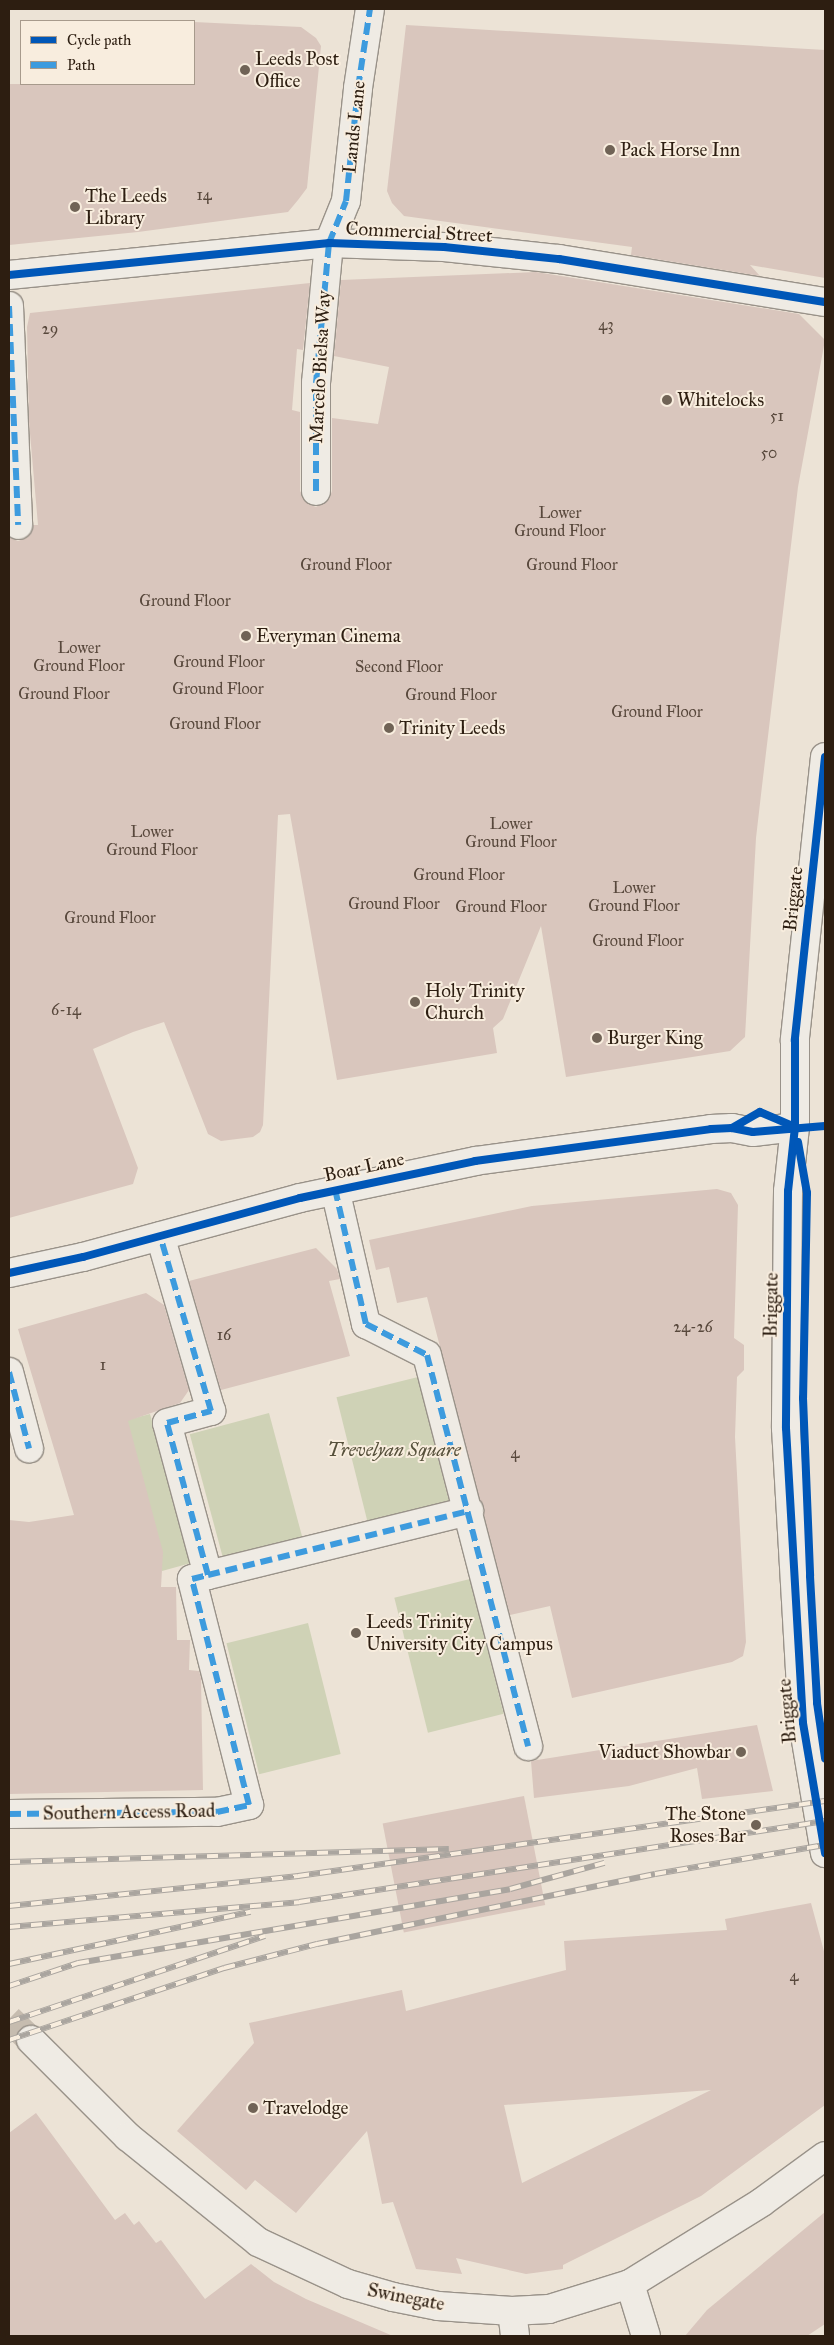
<!DOCTYPE html>
<style>
body{margin:0}
#map{position:relative;width:834px;height:2345px;overflow:hidden;background:#ece3d6;font-family:"IM FELL Great Primer",serif}
div>[style]{position:absolute}
[style*='--x']{left:calc(var(--x)*1px);top:calc(var(--y)*1px);width:calc(var(--w)*1px);rotate:calc(var(--a)*1deg)}
.green>*{inset:0;background:#cfd2b6;transform-origin:0 0}
.building>*{inset:0;background:#d9c6bd;transform-origin:0 0}
.street-tunnel>*{height:28px;margin-top:-14px;transform-origin:0;background:repeating-linear-gradient(90deg,#c6bcaf 0 28px,transparent 0 42px)}
.roads{filter:drop-shadow(1px 0 #999289) drop-shadow(-1px 0 #999289) drop-shadow(0 1px #999289) drop-shadow(0 -1px #999289)}
.street>*{height:28px;margin:-14px;padding:0 14px;transform-origin:14px;border-radius:14px;background:#efebe4}
.secondary>*{height:28px;margin:-14px;padding:0 14px;transform-origin:14px;border-radius:14px;background:#efebe4}
.rail>*{height:5.5px;margin-top:-2.75px;transform-origin:0;background:repeating-linear-gradient(90deg,#f8edde 0 11px,#aaa59f 0 22px);box-sizing:border-box;border-block:1px solid #aaa59f}
.quiet>*{height:6px;margin-top:-3px;transform-origin:0;background:repeating-linear-gradient(90deg,#3d9bde 0 12px,transparent 0 18px)}
.cycleway>*{height:8px;margin:-4px;padding:0 4px;transform-origin:4px;border-radius:4px;background:#0057b8}
.dots>*{width:14px;height:14px;translate:-50% -50%;box-sizing:border-box;border:2px solid #f8edde;border-radius:50%}
span{translate:-50% -50%;white-space:nowrap;text-align:center;line-height:1.15;-webkit-text-stroke:4px #f8edde;paint-order:stroke}
.number-label{font-size:16px;color:#58483c}
.number-label span{-webkit-text-stroke-width:0}
.poi-label{font-size:19px;color:#2d1e11}
.left{translate:0 -50%;text-align:left}
.right{translate:-100% -50%;text-align:right}
.street-label{font-size:19px;color:#2d1e11}
.park-label{font-size:19px;color:#56503b;font-style:italic}
.frame{position:absolute;inset:0;border:10px solid #2d1e11;pointer-events:none}
.legend{position:absolute;left:20px;top:20px;width:175px;height:65px;box-sizing:border-box;background:#f8edde;border:1px solid #a79a8c;margin:0;padding:6px 9px;list-style:none;font-size:15px;color:#2d1e11}
.legend li{display:flex;align-items:center;gap:10px;height:25px}
.legend b{width:25px;border:1px solid #a79a8c}
</style>
<div id="map">
<div class="green">
<div style="left:418px;top:1377px;width:130px;height:84px;rotate:76deg"></div>
<div style="left:269px;top:1413px;width:130px;height:82px;rotate:75deg"></div>
<div style="clip-path:polygon(150px 1414px,191px 1563px,162px 1571px,127px 1420px)"></div>
<div style="left:470px;top:1579px;width:139px;height:78px;rotate:76deg"></div>
<div style="left:308px;top:1623px;width:135px;height:84px;rotate:76deg"></div>
</div>
<div class="building">
<div style="clip-path:polygon(194px 22px,301px 27px,316px 38px,321px 46px,307px 188px,298px 200px,288px 212px,138px 232px,9px 245px,9px 84px,194px 84px)"></div>
<div style="clip-path:polygon(406px 25px,825px 50px,825px 278px,750px 265px,760px 276px,631px 255px,632px 247px,404px 216px,392px 203px,387px 191px)"></div>
<div style="clip-path:polygon(536px 272px,799px 314px,825px 340px,798px 487px,762px 786px,756px 838px,745px 1037px,730px 1051px,566px 1077px,541px 926px,503px 1019px,493px 1028px,497px 1053px,337px 1080px,290px 814px,278px 815px,263px 1125px,260px 1132px,253px 1137px,221px 1141px,208px 1134px,164px 1022px,133px 1032px,93px 1049px,138px 1168px,133px 1184px,9px 1218px,9px 537px,18px 541px,26px 538px,33px 525px,38px 525px,29px 422px,27px 327px,30px 313px,310px 283px,303px 350px,297px 349px,292px 410px,300px 412px,300px 491px,308px 504px,316px 507px,329px 499px,332px 491px,332px 418px,378px 424px,389px 367px,334px 356px,341px 280px)"></div>
<div style="clip-path:polygon(717px 1189px,731px 1193px,738px 1205px,734px 1338px,744px 1345px,744px 1370px,737px 1377px,735px 1437px,746px 1642px,743px 1656px,732px 1662px,572px 1698px,550px 1606px,510px 1615px,427px 1297px,397px 1303px,389px 1267px,376px 1270px,369px 1240px,532px 1206px)"></div>
<div style="clip-path:polygon(316px 1248px,337px 1269px,340px 1279px,329px 1281px,350px 1356px,221px 1390px,189px 1281px)"></div>
<div style="clip-path:polygon(146px 1293px,164px 1305px,189px 1390px,180px 1403px,128px 1421px,163px 1552px,161px 1587px,176px 1587px,177px 1640px,190px 1640px,189px 1670px,199px 1671px,201px 1678px,203px 1790px,9px 1794px,9px 1520px,29px 1522px,74px 1515px,18px 1329px)"></div>
<div style="clip-path:polygon(757px 1725px,773px 1791px,702px 1799px,697px 1768px,629px 1786px,534px 1798px,531px 1761px)"></div>
<div style="left:524px;top:1796px;width:111px;height:144px;rotate:79deg"></div>
<div style="clip-path:polygon(evenodd,811px 1903px,825px 1955px,825px 2105px,701px 2196px,563px 2265px,563px 2269px,526px 2274px,456px 2258px,462px 2274px,416px 2269px,393px 2202px,382px 2204px,367px 2131px,296px 2213px,255px 2180px,246px 2190px,177px 2131px,254px 2043px,249px 2023px,402px 1990px,406px 2011px,566px 1970px,564px 1941px,727px 1930px,725px 1919px,811px 1903px,711px 2090px,522px 2183px,504px 2105px,711px 2090px)"></div>
<div style="clip-path:polygon(36px 2113px,115px 2220px,125px 2213px,134px 2225px,139px 2221px,156px 2243px,161px 2240px,205px 2299px,251px 2264px,274px 2282px,306px 2299px,393px 2336px,9px 2336px,9px 2133px)"></div>
<div style="clip-path:polygon(825px 2212px,825px 2324px,807px 2336px,685px 2336px,707px 2310px)"></div>
</div>
<div class="street-tunnel">
<div style="--x:9;--y:2019;--w:30;--a:44"></div>
</div>
<div class="roads">
<div class="street">
<div style="--x:9;--y:275;--w:322;--a:-5.7"></div>
<div style="--x:329;--y:243;--w:115;--a:2"></div>
<div style="--x:444;--y:247;--w:116;--a:6"></div>
<div style="--x:559;--y:259;--w:269;--a:9.2"></div>
<div style="--x:9;--y:306;--w:219;--a:87.6"></div>
<div style="--x:316;--y:491;--w:108;--a:-90"></div>
<div style="--x:316;--y:383;--w:141;--a:-84.7"></div>
<div style="--x:329;--y:243;--w:45;--a:-68"></div>
<div style="--x:346;--y:201;--w:114;--a:-83.9"></div>
<div style="--x:358;--y:88;--w:80;--a:-81.4"></div>
<div style="--x:825;--y:757;--w:285;--a:96.1"></div>
<div style="--x:795;--y:1040;--w:87;--a:90"></div>
<div style="--x:795;--y:1127;--w:64;--a:96.2"></div>
<div style="--x:788;--y:1191;--w:237;--a:90.5"></div>
<div style="--x:786;--y:1428;--w:295;--a:86.7"></div>
<div style="--x:803;--y:1723;--w:132;--a:80.4"></div>
<div style="--x:335;--y:1189;--w:139;--a:77.1"></div>
<div style="--x:366;--y:1324;--w:68;--a:26.9"></div>
<div style="--x:427;--y:1355;--w:404;--a:75.5"></div>
<div style="--x:9;--y:1273;--w:76;--a:-12.2"></div>
<div style="--x:83;--y:1257;--w:225;--a:-15.2"></div>
<div style="--x:300;--y:1198;--w:179;--a:-11.9"></div>
<div style="--x:475;--y:1161;--w:238;--a:-7.7"></div>
<div style="--x:711;--y:1129;--w:21;--a:-3"></div>
<div style="--x:732;--y:1128;--w:21;--a:11"></div>
<div style="--x:753;--y:1132;--w:42;--a:-6.8"></div>
<div style="--x:9;--y:1372;--w:79;--a:75.3"></div>
<div style="--x:208;--y:1575;--w:269;--a:-13.8"></div>
<div style="--x:9;--y:1814;--w:208;--a:-0.6"></div>
<div style="--x:217;--y:1812;--w:33;--a:-12"></div>
<div style="--x:249;--y:1805;--w:233;--a:-104.2"></div>
<div style="--x:192;--y:1579;--w:16;--a:-14"></div>
<div style="--x:208;--y:1575;--w:157;--a:-105.1"></div>
<div style="--x:167;--y:1423;--w:46;--a:-15.3"></div>
<div style="--x:211;--y:1411;--w:182;--a:-106.2"></div>
<div style="--x:31;--y:2040;--w:137;--a:45"></div>
<div style="--x:128;--y:2137;--w:167;--a:38.9"></div>
<div style="--x:258;--y:2242;--w:99;--a:25"></div>
<div style="--x:348;--y:2284;--w:47;--a:16.1"></div>
<div style="--x:393;--y:2297;--w:46;--a:11.3"></div>
<div style="--x:438;--y:2306;--w:74;--a:3.9"></div>
<div style="--x:512;--y:2311;--w:25;--a:83"></div>
<div style="--x:630;--y:2284;--w:54;--a:72.9"></div>
</div>
<div class="secondary">
<div style="--x:512;--y:2311;--w:37;--a:-3"></div>
<div style="--x:549;--y:2309;--w:85;--a:-17.2"></div>
<div style="--x:630;--y:2284;--w:155;--a:-31.8"></div>
<div style="--x:762;--y:2202;--w:78;--a:-36.1"></div>
</div>
</div>
<div class="rail">
<div style="--x:9;--y:1862;--w:440;--a:-1.7"></div>
<div style="--x:9;--y:1906;--w:291;--a:-5.9"></div>
<div style="--x:298;--y:1876;--w:532;--a:-8.1"></div>
<div style="--x:9;--y:1927;--w:291;--a:-4.9"></div>
<div style="--x:299;--y:1902;--w:532;--a:-8.75"></div>
<div style="--x:9;--y:1964;--w:247;--a:-12.2"></div>
<div style="--x:9;--y:1986;--w:73;--a:-18.4"></div>
<div style="--x:78;--y:1963;--w:438;--a:-9.7"></div>
<div style="--x:510;--y:1889;--w:98;--a:-15.5"></div>
<div style="--x:9;--y:2022;--w:270;--a:-18.6"></div>
<div style="--x:9;--y:2040;--w:227;--a:-18.5"></div>
<div style="--x:224;--y:1968;--w:96;--a:-14.5"></div>
<div style="--x:317;--y:1944;--w:345;--a:-11.7"></div>
<div style="--x:655;--y:1874;--w:172;--a:-9.7"></div>
</div>
<div class="quiet">
<div style="--x:9;--y:306;--w:219;--a:87.6"></div>
<div style="--x:316;--y:491;--w:108;--a:-90"></div>
<div style="--x:316;--y:383;--w:141;--a:-84.7"></div>
<div style="--x:329;--y:243;--w:45;--a:-68"></div>
<div style="--x:346;--y:201;--w:114;--a:-83.9"></div>
<div style="--x:358;--y:88;--w:80;--a:-81.4"></div>
<div style="--x:335;--y:1189;--w:139;--a:77.1"></div>
<div style="--x:366;--y:1324;--w:68;--a:26.9"></div>
<div style="--x:427;--y:1355;--w:404;--a:75.5"></div>
<div style="--x:9;--y:1372;--w:79;--a:75.3"></div>
<div style="--x:208;--y:1575;--w:269;--a:-13.8"></div>
<div style="--x:9;--y:1814;--w:208;--a:-0.6"></div>
<div style="--x:217;--y:1812;--w:33;--a:-12"></div>
<div style="--x:249;--y:1805;--w:233;--a:-104.2"></div>
<div style="--x:192;--y:1579;--w:16;--a:-14"></div>
<div style="--x:208;--y:1575;--w:157;--a:-105.1"></div>
<div style="--x:167;--y:1423;--w:46;--a:-15.3"></div>
<div style="--x:211;--y:1411;--w:182;--a:-106.2"></div>
</div>
<div class="cycleway">
<div style="--x:9;--y:275;--w:322;--a:-5.7"></div>
<div style="--x:329;--y:243;--w:115;--a:2"></div>
<div style="--x:444;--y:247;--w:116;--a:6"></div>
<div style="--x:559;--y:259;--w:269;--a:9.2"></div>
<div style="--x:825;--y:757;--w:285;--a:96.1"></div>
<div style="--x:795;--y:1040;--w:87;--a:90"></div>
<div style="--x:795;--y:1127;--w:64;--a:96.2"></div>
<div style="--x:788;--y:1191;--w:237;--a:90.5"></div>
<div style="--x:786;--y:1428;--w:295;--a:86.7"></div>
<div style="--x:803;--y:1723;--w:132;--a:80.4"></div>
<div style="--x:732;--y:1128;--w:32;--a:-30"></div>
<div style="--x:760;--y:1112;--w:36;--a:23"></div>
<div style="--x:798;--y:1142;--w:52;--a:80"></div>
<div style="--x:807;--y:1193;--w:205;--a:91.1"></div>
<div style="--x:803;--y:1398;--w:178;--a:87.7"></div>
<div style="--x:810;--y:1576;--w:127;--a:86.8"></div>
<div style="--x:817;--y:1703;--w:56;--a:81.7"></div>
<div style="--x:9;--y:1273;--w:76;--a:-12.2"></div>
<div style="--x:83;--y:1257;--w:225;--a:-15.2"></div>
<div style="--x:300;--y:1198;--w:179;--a:-11.9"></div>
<div style="--x:475;--y:1161;--w:238;--a:-7.7"></div>
<div style="--x:711;--y:1129;--w:21;--a:-3"></div>
<div style="--x:732;--y:1128;--w:21;--a:11"></div>
<div style="--x:753;--y:1132;--w:72;--a:-4.8"></div>
</div>
<div class="dots">
<div style="left:245px;top:70px;background:#706356"></div>
<div style="left:610px;top:150px;background:#706356"></div>
<div style="left:75px;top:207px;background:#706356"></div>
<div style="left:667px;top:400px;background:#706356"></div>
<div style="left:246px;top:636px;background:#706356"></div>
<div style="left:389px;top:728px;background:#706356"></div>
<div style="left:415px;top:1002px;background:#706356"></div>
<div style="left:597px;top:1038px;background:#706356"></div>
<div style="left:356px;top:1633px;background:#706356"></div>
<div style="left:741px;top:1752px;background:#706356"></div>
<div style="left:756px;top:1825px;background:#706356"></div>
<div style="left:253px;top:2108px;background:#706356"></div>
</div>
<div class="number-label">
<span style="left:204px;top:195px">14</span>
<span style="left:606px;top:325px">43</span>
<span style="left:50px;top:329px">29</span>
<span style="left:777px;top:416px">51</span>
<span style="left:769px;top:453px">50</span>
<span style="left:560px;top:522px">Lower<br>Ground Floor</span>
<span style="left:346px;top:565px">Ground Floor</span>
<span style="left:572px;top:565px">Ground Floor</span>
<span style="left:185px;top:601px">Ground Floor</span>
<span style="left:79px;top:657px">Lower<br>Ground Floor</span>
<span style="left:219px;top:662px">Ground Floor</span>
<span style="left:399px;top:667px">Second Floor</span>
<span style="left:218px;top:689px">Ground Floor</span>
<span style="left:64px;top:694px">Ground Floor</span>
<span style="left:451px;top:695px">Ground Floor</span>
<span style="left:657px;top:712px">Ground Floor</span>
<span style="left:215px;top:724px">Ground Floor</span>
<span style="left:511px;top:833px">Lower<br>Ground Floor</span>
<span style="left:152px;top:841px">Lower<br>Ground Floor</span>
<span style="left:459px;top:875px">Ground Floor</span>
<span style="left:634px;top:897px">Lower<br>Ground Floor</span>
<span style="left:394px;top:904px">Ground Floor</span>
<span style="left:501px;top:907px">Ground Floor</span>
<span style="left:110px;top:918px">Ground Floor</span>
<span style="left:638px;top:941px">Ground Floor</span>
<span style="left:66px;top:1010px">6-14</span>
<span style="left:693px;top:1327px">24-26</span>
<span style="left:224px;top:1335px">16</span>
<span style="left:103px;top:1365px">1</span>
<span style="left:515px;top:1453px">4</span>
<span style="left:794px;top:1976px">4</span>
</div>
<div class="poi-label">
<span class="left" style="left:255px;top:70px">Leeds Post<br>Office</span>
<span class="left" style="left:620px;top:150px">Pack Horse Inn</span>
<span class="left" style="left:85px;top:207px">The Leeds<br>Library</span>
<span class="left" style="left:677px;top:400px">Whitelocks</span>
<span class="left" style="left:256px;top:636px">Everyman Cinema</span>
<span class="left" style="left:399px;top:728px">Trinity Leeds</span>
<span class="left" style="left:425px;top:1002px">Holy Trinity<br>Church</span>
<span class="left" style="left:607px;top:1038px">Burger King</span>
<span class="left" style="left:366px;top:1633px">Leeds Trinity<br>University City Campus</span>
<span class="right" style="left:731px;top:1752px">Viaduct Showbar</span>
<span class="right" style="left:746px;top:1825px">The Stone<br>Roses Bar</span>
<span class="left" style="left:263px;top:2108px">Travelodge</span>
</div>
<div class="street-label">
<span style="left:354px;top:127px;rotate:-84deg">Lands Lane</span>
<span style="left:419px;top:232px;rotate:3deg">Commercial Street</span>
<span style="left:320px;top:367px;rotate:-87deg">Marcelo Bielsa Way</span>
<span style="left:793px;top:899px;rotate:-84deg">Briggate</span>
<span style="left:364px;top:1167px;rotate:-12deg">Boar Lane</span>
<span style="left:771px;top:1305px;rotate:-89deg">Briggate</span>
<span style="left:787px;top:1711px;rotate:-95deg">Briggate</span>
<span style="left:129px;top:1812px;rotate:-1deg">Southern Access Road</span>
<span style="left:406px;top:2297px;rotate:11deg">Swinegate</span>
</div>
<div class="park-label">
<span style="left:394px;top:1450px">Trevelyan Square</span>
</div>
<div class="frame"></div>
<ul class="legend">
<li><b style="height:6px;background:#0057b8"></b>Cycle path</li>
<li><b style="height:6px;background:#3d9bde"></b>Path</li>
</ul>
</div>
